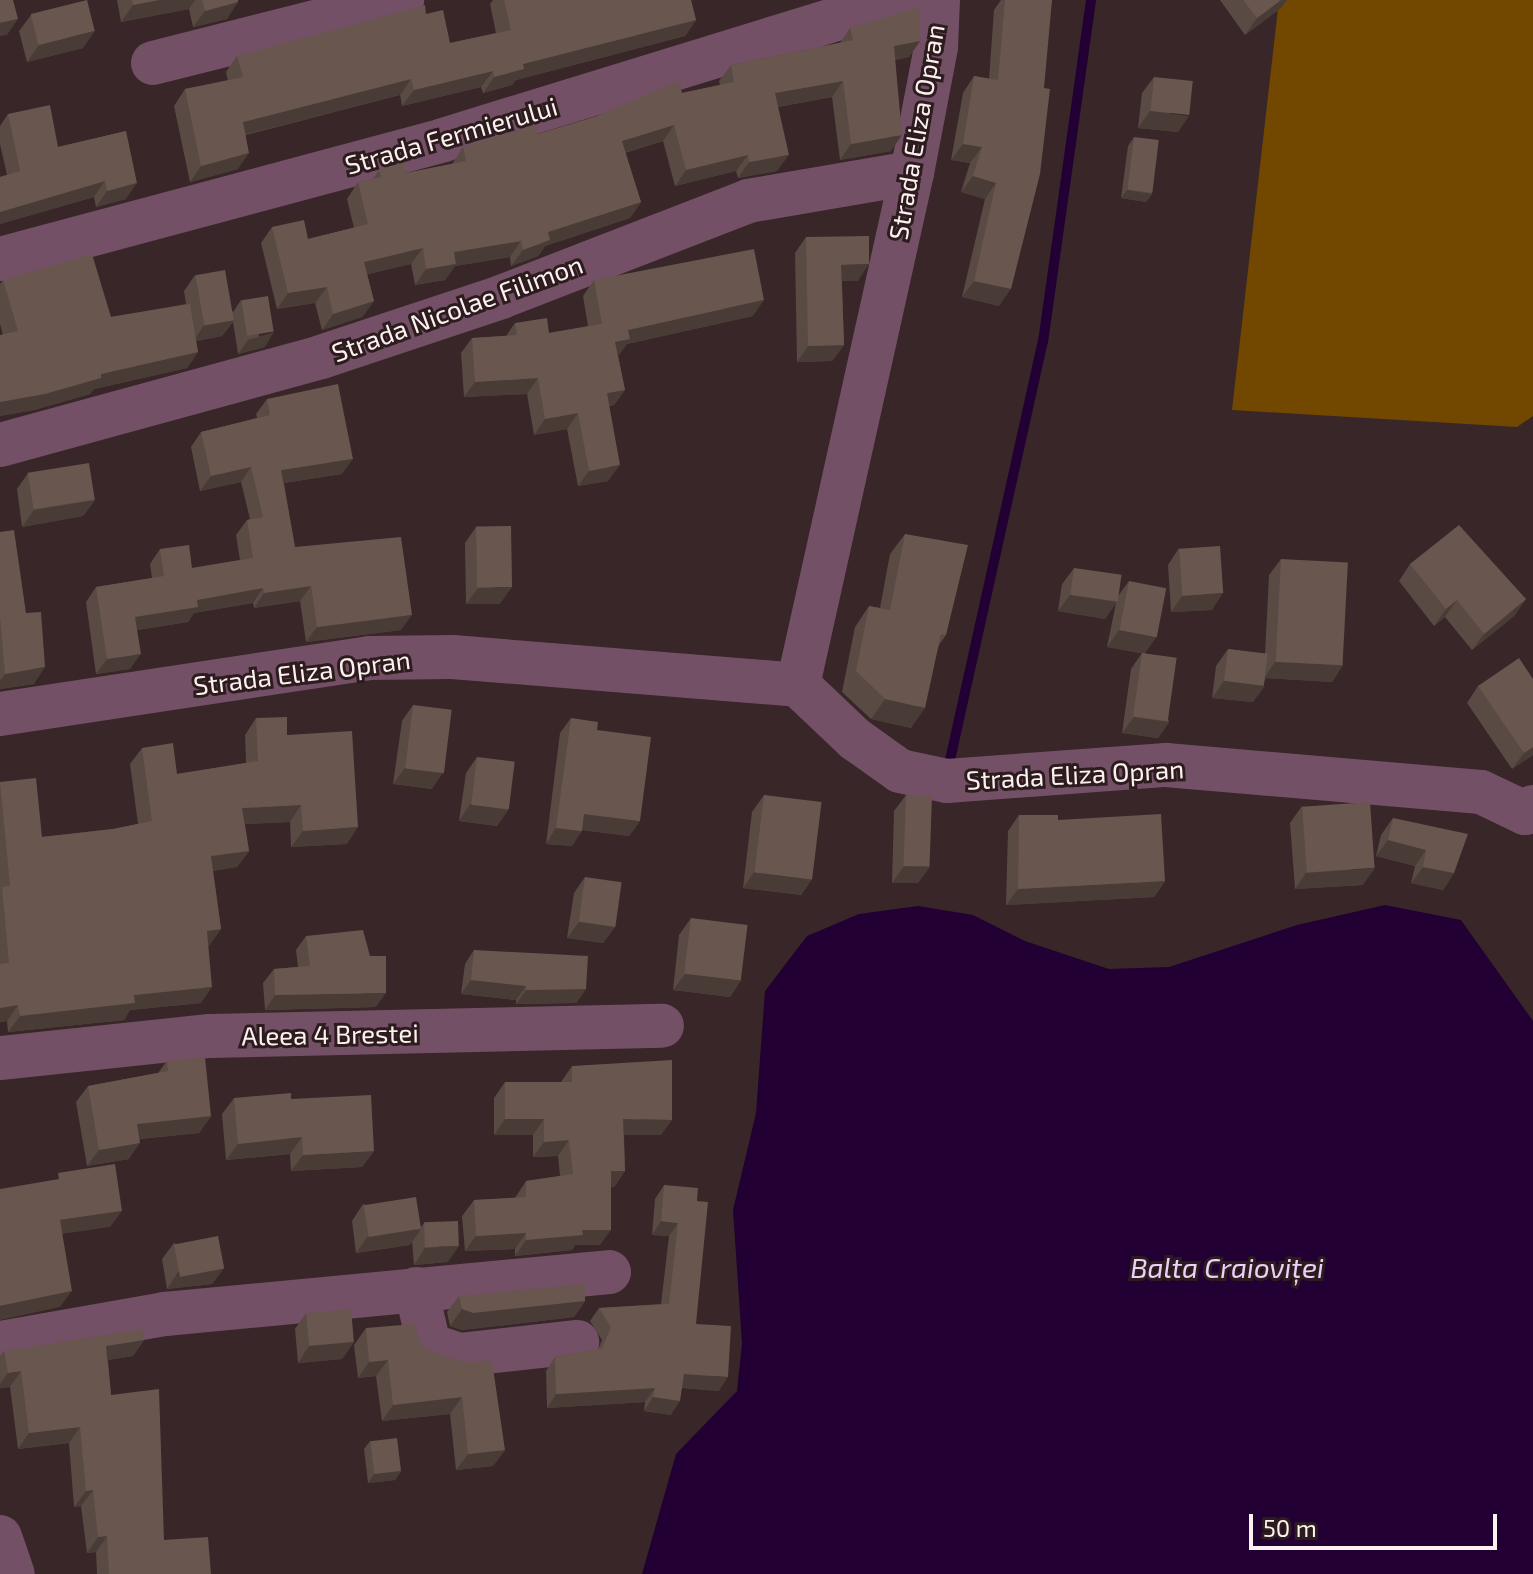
<!DOCTYPE html>
<meta charset="utf-8">
<style>
body{margin:0}
#map{position:relative;width:1533px;height:1574px;overflow:hidden;background:#382628;font-family:"Exo 2",sans-serif}
div>[style]{position:absolute}
[style*='--x']{left:calc(var(--x)*1px);top:calc(var(--y)*1px);width:calc(var(--w)*1px);rotate:calc(var(--a)*1deg)}
.green>*{inset:0;background:#724700}
.water>*{inset:0;background:#230033}
.stream>*{height:10px;margin:-5px;padding:0 5px;transform-origin:5px;border-radius:5px;background:#230033}
.minor>*{height:44px;margin:-22px;padding:0 22px;transform-origin:22px;border-radius:22px;background:#745066}
.wall>*{inset:0;background:#594a44}
.shaded-wall>*{inset:0;background:#493c37}
.building>*{inset:0;background:#68564f;transform-origin:0 0}
span{translate:-50% -50%;white-space:nowrap;text-align:center;line-height:1.15;-webkit-text-stroke:6px #2d1c1e;paint-order:stroke}
.street-label{font-size:26px;color:#fcf0f1}
.water-label{font-size:28px;color:#ebd0fa;font-style:italic}
.scale{position:absolute;left:1249px;top:1514px;width:248px;height:36px;box-sizing:border-box;border:4px solid #fcf0f1;border-top:0;padding-left:10px;font-size:24px;line-height:28px;white-space:nowrap;color:#fcf0f1;-webkit-text-stroke:6px #2d1c1e;paint-order:stroke}
</style>
<div id="map">
<div class="green">
<div style="clip-path:polygon(1279px 0,1533px 0,1533px 416px,1517px 427px,1232px 410px)"></div>
</div>
<div class="water">
<div style="clip-path:polygon(1385px 905px,1461px 920px,1533px 1021px,1533px 1574px,642px 1574px,676px 1454px,737px 1391px,742px 1343px,733px 1210px,756px 1113px,765px 991px,807px 936px,859px 914px,918px 906px,973px 915px,1025px 941px,1109px 969px,1169px 967px,1297px 925px)"></div>
</div>
<div class="stream">
<div style="--x:950;--y:760;--w:428;--a:-77.5"></div>
<div style="--x:1043;--y:342;--w:345;--a:-82"></div>
</div>
<div class="minor">
<div style="--x:153;--y:63;--w:257;--a:-14.2"></div>
<div style="--x:0;--y:259;--w:459;--a:-15"></div>
<div style="--x:443;--y:140;--w:477;--a:-17.1"></div>
<div style="--x:0;--y:445;--w:333;--a:-15.3"></div>
<div style="--x:321;--y:357;--w:190;--a:-18.4"></div>
<div style="--x:501;--y:297;--w:265;--a:-21.2"></div>
<div style="--x:748;--y:201;--w:166;--a:-9.7"></div>
<div style="--x:798;--y:685;--w:525;--a:-77.45"></div>
<div style="--x:912;--y:173;--w:128;--a:-79.2"></div>
<div style="--x:936;--y:47;--w:47;--a:-87.6"></div>
<div style="--x:0;--y:714;--w:373;--a:-8.6"></div>
<div style="--x:369;--y:658;--w:83;--a:-0.7"></div>
<div style="--x:452;--y:657;--w:347;--a:4.6"></div>
<div style="--x:798;--y:685;--w:79;--a:43.5"></div>
<div style="--x:855;--y:739;--w:55;--a:35.4"></div>
<div style="--x:900;--y:771;--w:48;--a:12"></div>
<div style="--x:947;--y:781;--w:220;--a:-4.2"></div>
<div style="--x:1166;--y:765;--w:316;--a:4.9"></div>
<div style="--x:1481;--y:792;--w:49;--a:25.5"></div>
<div style="--x:1525;--y:813;--w:10;--a:-37"></div>
<div style="--x:0;--y:1058;--w:211;--a:-6"></div>
<div style="--x:210;--y:1036;--w:452;--a:-1.3"></div>
<div style="--x:416;--y:1289;--w:57;--a:76.9"></div>
<div style="--x:429;--y:1345;--w:32;--a:18"></div>
<div style="--x:459;--y:1355;--w:119;--a:-6.3"></div>
<div style="--x:0;--y:1343;--w:168;--a:-10"></div>
<div style="--x:165;--y:1314;--w:446;--a:-5.4"></div>
<div style="--x:0;--y:1537;--w:39;--a:71"></div>
</div>
<div class="wall">
<div style="clip-path:polygon(117px 0,238px 0,227px 19px,193px 27px,189px 9px,121px 22px)"></div>
<div style="clip-path:polygon(493px 0,691px 0,696px 20px,685px 36px,516px 80px,512px 85px,483px 93px,481px 87px,402px 106px,400px 95px,246px 135px,238px 169px,190px 182px,174px 106px,185px 89px,228px 81px,226px 72px,237px 56px,426px 14px,450px 43px,496px 33px,490px 4px)"></div>
<div style="clip-path:polygon(1001px 0,1052px 0,999px 306px,962px 297px,985px 199px,961px 192px,970px 163px,951px 160px,963px 93px,974px 76px,989px 79px,994px 10px)"></div>
<div style="clip-path:polygon(1220px 0,1287px 0,1281px 8px,1245px 35px)"></div>
<div style="clip-path:polygon(31px 15px,83px 48px,27px 62px,19px 31px)"></div>
<div style="clip-path:polygon(850px 28px,920px 41px,909px 57px,895px 60px,891px 151px,840px 160px,832px 97px,778px 107px,777px 171px,738px 178px,736px 171px,675px 186px,663px 141px,625px 153px,641px 202px,630px 218px,545px 246px,538px 256px,511px 266px,510px 257px,455px 266px,445px 280px,415px 285px,411px 264px,367px 274px,374px 301px,362px 317px,322px 330px,315px 303px,277px 309px,261px 243px,272px 227px,308px 239px,354px 228px,347px 199px,358px 182px,373px 179px,379px 170px,406px 173px,452px 164px,463px 147px,538px 134px,682px 93px,720px 85px,719px 81px,731px 65px,840px 43px)"></div>
<div style="clip-path:polygon(1154px 77px,1178px 132px,1138px 128px,1142px 93px)"></div>
<div style="clip-path:polygon(8px 114px,58px 147px,126px 131px,126px 199px,96px 207px,94px 197px,0 224px,0 177px,7px 175px,0 144px,0 126px)"></div>
<div style="clip-path:polygon(1134px 137px,1152px 194px,1146px 202px,1121px 198px,1128px 146px)"></div>
<div style="clip-path:polygon(806px 237px,858px 281px,842px 281px,844px 345px,832px 361px,797px 362px,795px 253px)"></div>
<div style="clip-path:polygon(195px 275px,233px 312px,241px 300px,265px 347px,238px 354px,233px 322px,222px 336px,196px 341px,198px 352px,187px 368px,94px 389px,90px 394px,34px 410px,0 416px,0 335px,3px 335px,0 324px,0 284px,3px 280px,111px 317px,186px 304px,184px 291px)"></div>
<div style="clip-path:polygon(594px 280px,753px 316px,627px 344px,618px 355px,625px 390px,614px 405px,609px 406px,608px 481px,578px 486px,567px 429px,534px 435px,527px 394px,464px 397px,461px 353px,472px 338px,506px 336px,515px 323px,549px 333px,588px 326px,583px 296px)"></div>
<div style="clip-path:polygon(267px 399px,342px 474px,284px 483px,295px 547px,401px 630px,306px 642px,300px 601px,254px 608px,253px 603px,194px 613px,188px 622px,137px 630px,130px 669px,96px 674px,86px 602px,96px 587px,152px 578px,150px 564px,160px 549px,192px 568px,240px 560px,236px 535px,247px 520px,250px 519px,241px 482px,200px 491px,191px 447px,201px 432px,257px 418px,256px 414px)"></div>
<div style="clip-path:polygon(28px 473px,95px 500px,83px 516px,22px 527px,17px 489px)"></div>
<div style="clip-path:polygon(476px 527px,500px 604px,466px 604px,465px 543px)"></div>
<div style="clip-path:polygon(0 532px,34px 684px,0 689px)"></div>
<div style="clip-path:polygon(905px 534px,946px 635px,939px 645px,911px 728px,871px 719px,842px 692px,855px 627px,869px 606px,880px 608px,890px 554px)"></div>
<div style="clip-path:polygon(1179px 548px,1212px 610px,1171px 612px,1168px 565px)"></div>
<div style="clip-path:polygon(1281px 559px,1343px 665px,1332px 682px,1266px 678px,1253px 702px,1212px 698px,1216px 666px,1228px 649px,1265px 654px,1269px 575px)"></div>
<div style="clip-path:polygon(1410px 564px,1526px 599px,1514px 616px,1472px 650px,1445px 617px,1434px 626px,1399px 581px)"></div>
<div style="clip-path:polygon(1074px 568px,1118px 596px,1129px 581px,1156px 637px,1145px 653px,1169px 722px,1158px 738px,1122px 733px,1131px 669px,1142px 653px,1107px 647px,1116px 603px,1105px 619px,1058px 611px,1062px 584px)"></div>
<div style="clip-path:polygon(1533px 679px,1533px 755px,1512px 769px,1467px 703px,1478px 686px)"></div>
<div style="clip-path:polygon(413px 705px,432px 789px,393px 784px,402px 721px)"></div>
<div style="clip-path:polygon(256px 718px,287px 735px,347px 844px,291px 847px,290px 822px,245px 824px,249px 851px,237px 867px,213px 871px,221px 929px,208px 946px,201px 1003px,130px 1010px,124px 1020px,8px 1032px,7px 1021px,0 1022px,0 782px,42px 837px,113px 829px,138px 824px,130px 764px,142px 748px,177px 774px,246px 763px,245px 735px)"></div>
<div style="clip-path:polygon(571px 718px,597px 730px,640px 821px,629px 836px,582px 830px,572px 846px,546px 844px,560px 733px)"></div>
<div style="clip-path:polygon(477px 757px,508px 810px,497px 826px,459px 821px,466px 773px)"></div>
<div style="clip-path:polygon(764px 795px,812px 879px,801px 895px,743px 888px,752px 812px)"></div>
<div style="clip-path:polygon(906px 795px,918px 883px,892px 883px,894px 811px)"></div>
<div style="clip-path:polygon(1302px 806px,1363px 885px,1295px 889px,1290px 823px)"></div>
<div style="clip-path:polygon(1019px 815px,1058px 820px,1165px 881px,1154px 897px,1006px 905px,1008px 831px)"></div>
<div style="clip-path:polygon(1393px 818px,1454px 873px,1443px 890px,1411px 883px,1415px 866px,1376px 856px,1381px 835px)"></div>
<div style="clip-path:polygon(585px 877px,615px 927px,603px 943px,567px 938px,574px 893px)"></div>
<div style="clip-path:polygon(691px 918px,741px 980px,730px 997px,673px 990px,679px 935px)"></div>
<div style="clip-path:polygon(306px 936px,376px 1007px,265px 1010px,263px 983px,274px 969px,298px 967px,296px 950px)"></div>
<div style="clip-path:polygon(474px 950px,586px 989px,576px 1003px,516px 1004px,516px 1000px,461px 994px,465px 964px)"></div>
<div style="clip-path:polygon(167px 1061px,211px 1116px,199px 1133px,140px 1139px,129px 1159px,87px 1166px,76px 1102px,88px 1086px,158px 1073px)"></div>
<div style="clip-path:polygon(572px 1066px,661px 1135px,624px 1135px,625px 1171px,614px 1187px,611px 1187px,600px 1245px,575px 1245px,572px 1250px,515px 1256px,515px 1249px,465px 1251px,462px 1216px,474px 1200px,515px 1198px,526px 1181px,560px 1176px,558px 1156px,533px 1157px,533px 1135px,494px 1135px,494px 1098px,505px 1082px,561px 1082px)"></div>
<div style="clip-path:polygon(234px 1098px,291px 1099px,374px 1151px,362px 1167px,291px 1171px,290px 1154px,226px 1160px,222px 1114px)"></div>
<div style="clip-path:polygon(664px 1185px,697px 1201px,696px 1324px,719px 1391px,682px 1388px,671px 1415px,644px 1411px,645px 1402px,547px 1408px,546px 1371px,555px 1357px,598px 1349px,602px 1340px,590px 1321px,599px 1308px,661px 1304px,669px 1236px,652px 1235px,655px 1199px)"></div>
<div style="clip-path:polygon(363px 1204px,421px 1227px,424px 1223px,448px 1262px,414px 1265px,412px 1241px,410px 1245px,356px 1253px,352px 1221px)"></div>
<div style="clip-path:polygon(174px 1243px,224px 1268px,212px 1284px,167px 1289px,162px 1259px)"></div>
<div style="clip-path:polygon(459px 1296px,585px 1301px,574px 1317px,462px 1330px,450px 1326px,447px 1312px)"></div>
<div style="clip-path:polygon(306px 1313px,354px 1342px,342px 1359px,298px 1363px,295px 1329px)"></div>
<div style="clip-path:polygon(366px 1328px,422px 1345px,505px 1450px,493px 1466px,456px 1470px,450px 1414px,382px 1421px,376px 1376px,358px 1378px,354px 1345px)"></div>
<div style="clip-path:polygon(144px 1340px,133px 1356px,108px 1360px,111px 1395px,164px 1540px,211px 1574px,97px 1574px,96px 1552px,87px 1553px,81px 1506px,74px 1507px,69px 1443px,18px 1449px,10px 1387px,0 1388px,0 1356px,4px 1351px)"></div>
<div style="clip-path:polygon(370px 1441px,401px 1471px,395px 1480px,368px 1483px,364px 1449px)"></div>
</div>
<div class="shaded-wall">
<div style="clip-path:polygon(159px 0,195px 0,189px 9px,121px 22px,133px 5px)"></div>
<div style="clip-path:polygon(1281px 0,1287px 0,1281px 8px,1245px 35px,1257px 18px)"></div>
<div style="clip-path:polygon(238px 2px,227px 19px,193px 27px,205px 11px)"></div>
<div style="clip-path:polygon(18px 19px,7px 35px,0 36px,0 23px)"></div>
<div style="clip-path:polygon(696px 20px,685px 36px,516px 80px,512px 85px,483px 93px,494px 77px,523px 64px)"></div>
<div style="clip-path:polygon(95px 31px,83px 48px,27px 62px,39px 45px)"></div>
<div style="clip-path:polygon(920px 41px,909px 57px,882px 62px,894px 46px)"></div>
<div style="clip-path:polygon(493px 71px,481px 87px,402px 106px,414px 90px)"></div>
<div style="clip-path:polygon(411px 79px,400px 95px,231px 138px,243px 122px)"></div>
<div style="clip-path:polygon(843px 81px,832px 97px,763px 109px,775px 93px)"></div>
<div style="clip-path:polygon(1150px 111px,1189px 116px,1178px 132px,1138px 128px)"></div>
<div style="clip-path:polygon(674px 125px,663px 141px,610px 157px,622px 141px)"></div>
<div style="clip-path:polygon(902px 135px,891px 151px,840px 160px,851px 144px)"></div>
<div style="clip-path:polygon(963px 144px,982px 147px,970px 163px,951px 160px)"></div>
<div style="clip-path:polygon(249px 153px,238px 169px,190px 182px,201px 166px)"></div>
<div style="clip-path:polygon(748px 155px,736px 171px,675px 186px,686px 170px)"></div>
<div style="clip-path:polygon(789px 155px,777px 171px,738px 178px,749px 162px)"></div>
<div style="clip-path:polygon(973px 176px,996px 183px,985px 199px,961px 192px)"></div>
<div style="clip-path:polygon(105px 181px,94px 197px,0 224px,0 212px)"></div>
<div style="clip-path:polygon(137px 183px,126px 199px,96px 207px,107px 191px)"></div>
<div style="clip-path:polygon(1127px 190px,1152px 194px,1146px 202px,1121px 198px)"></div>
<div style="clip-path:polygon(641px 202px,630px 218px,545px 246px,538px 256px,511px 266px,523px 250px,548px 232px)"></div>
<div style="clip-path:polygon(521px 241px,510px 257px,455px 266px,445px 280px,415px 285px,426px 269px,454px 252px)"></div>
<div style="clip-path:polygon(423px 248px,411px 264px,353px 278px,364px 262px)"></div>
<div style="clip-path:polygon(869px 264px,858px 281px,830px 281px,841px 265px)"></div>
<div style="clip-path:polygon(974px 281px,1011px 289px,999px 306px,962px 297px)"></div>
<div style="clip-path:polygon(327px 287px,315px 303px,277px 309px,288px 293px)"></div>
<div style="clip-path:polygon(764px 300px,753px 316px,627px 344px,619px 355px,604px 357px,615px 342px,628px 330px)"></div>
<div style="clip-path:polygon(374px 301px,362px 317px,322px 330px,333px 314px)"></div>
<div style="clip-path:polygon(234px 320px,222px 336px,193px 342px,204px 325px)"></div>
<div style="clip-path:polygon(274px 332px,265px 347px,238px 354px,248px 340px)"></div>
<div style="clip-path:polygon(844px 345px,832px 361px,797px 362px,808px 346px)"></div>
<div style="clip-path:polygon(198px 352px,187px 368px,94px 389px,90px 394px,34px 410px,0 416px,0 402px,101px 374px)"></div>
<div style="clip-path:polygon(538px 378px,527px 394px,464px 397px,475px 382px)"></div>
<div style="clip-path:polygon(625px 390px,614px 405px,596px 409px,607px 393px)"></div>
<div style="clip-path:polygon(578px 413px,567px 429px,534px 435px,545px 419px)"></div>
<div style="clip-path:polygon(353px 459px,342px 474px,271px 485px,281px 470px)"></div>
<div style="clip-path:polygon(620px 465px,608px 481px,578px 486px,589px 471px)"></div>
<div style="clip-path:polygon(251px 467px,241px 482px,200px 491px,211px 476px)"></div>
<div style="clip-path:polygon(95px 500px,83px 516px,22px 527px,34px 510px)"></div>
<div style="clip-path:polygon(311px 586px,300px 601px,254px 608px,264px 593px)"></div>
<div style="clip-path:polygon(512px 587px,500px 604px,466px 604px,478px 588px)"></div>
<div style="clip-path:polygon(263px 588px,253px 603px,194px 613px,188px 622px,125px 632px,135px 617px,197px 600px)"></div>
<div style="clip-path:polygon(1223px 593px,1212px 610px,1171px 612px,1182px 596px)"></div>
<div style="clip-path:polygon(1070px 595px,1117px 602px,1105px 619px,1058px 611px)"></div>
<div style="clip-path:polygon(1526px 599px,1514px 616px,1472px 650px,1484px 634px)"></div>
<div style="clip-path:polygon(1457px 600px,1445px 617px,1434px 626px,1446px 609px)"></div>
<div style="clip-path:polygon(412px 615px,401px 630px,306px 642px,317px 627px)"></div>
<div style="clip-path:polygon(1119px 630px,1156px 637px,1144px 654px,1107px 647px)"></div>
<div style="clip-path:polygon(141px 654px,130px 669px,96px 674px,107px 659px)"></div>
<div style="clip-path:polygon(1275px 662px,1343px 665px,1332px 682px,1264px 678px)"></div>
<div style="clip-path:polygon(45px 667px,34px 684px,0 689px,0 681px,5px 674px)"></div>
<div style="clip-path:polygon(1224px 681px,1265px 686px,1253px 702px,1212px 698px)"></div>
<div style="clip-path:polygon(885px 699px,925px 708px,911px 728px,871px 719px)"></div>
<div style="clip-path:polygon(1134px 717px,1169px 722px,1158px 738px,1122px 733px)"></div>
<div style="clip-path:polygon(1533px 747px,1533px 755px,1512px 769px,1524px 753px)"></div>
<div style="clip-path:polygon(405px 768px,443px 773px,432px 789px,393px 784px)"></div>
<div style="clip-path:polygon(470px 804px,508px 810px,497px 826px,459px 821px)"></div>
<div style="clip-path:polygon(301px 805px,290px 822px,231px 825px,242px 808px)"></div>
<div style="clip-path:polygon(584px 814px,640px 821px,629px 836px,573px 829px)"></div>
<div style="clip-path:polygon(358px 827px,347px 844px,291px 847px,303px 831px)"></div>
<div style="clip-path:polygon(556px 828px,582px 831px,572px 846px,546px 844px)"></div>
<div style="clip-path:polygon(1388px 840px,1426px 850px,1415px 866px,1376px 856px)"></div>
<div style="clip-path:polygon(249px 851px,237px 867px,200px 873px,211px 856px)"></div>
<div style="clip-path:polygon(904px 866px,930px 867px,918px 883px,892px 883px)"></div>
<div style="clip-path:polygon(1423px 867px,1454px 873px,1443px 890px,1411px 883px)"></div>
<div style="clip-path:polygon(1375px 868px,1363px 885px,1295px 889px,1306px 873px)"></div>
<div style="clip-path:polygon(754px 872px,812px 879px,801px 895px,743px 888px)"></div>
<div style="clip-path:polygon(1165px 881px,1154px 897px,1006px 905px,1018px 889px)"></div>
<div style="clip-path:polygon(579px 922px,615px 927px,603px 943px,567px 938px)"></div>
<div style="clip-path:polygon(221px 929px,209px 946px,195px 948px,207px 931px)"></div>
<div style="clip-path:polygon(685px 974px,741px 980px,730px 997px,673px 990px)"></div>
<div style="clip-path:polygon(471px 980px,526px 986px,516px 1000px,461px 994px)"></div>
<div style="clip-path:polygon(212px 987px,201px 1003px,130px 1010px,124px 1020px,8px 1032px,20px 1016px,134px 995px)"></div>
<div style="clip-path:polygon(586px 989px,576px 1003px,516px 1004px,526px 990px)"></div>
<div style="clip-path:polygon(386px 993px,376px 1007px,265px 1010px,275px 995px)"></div>
<div style="clip-path:polygon(18px 1005px,7px 1021px,0 1022px,0 1008px)"></div>
<div style="clip-path:polygon(211px 1116px,199px 1133px,126px 1140px,137px 1124px)"></div>
<div style="clip-path:polygon(505px 1119px,544px 1119px,533px 1135px,494px 1135px)"></div>
<div style="clip-path:polygon(623px 1119px,672px 1120px,661px 1135px,612px 1135px)"></div>
<div style="clip-path:polygon(302px 1137px,290px 1154px,226px 1160px,238px 1144px)"></div>
<div style="clip-path:polygon(569px 1140px,558px 1156px,533px 1157px,544px 1142px)"></div>
<div style="clip-path:polygon(140px 1143px,129px 1159px,87px 1166px,99px 1150px)"></div>
<div style="clip-path:polygon(374px 1151px,362px 1167px,291px 1171px,303px 1155px)"></div>
<div style="clip-path:polygon(611px 1171px,625px 1171px,614px 1187px,600px 1187px)"></div>
<div style="clip-path:polygon(122px 1211px,110px 1227px,48px 1236px,60px 1220px)"></div>
<div style="clip-path:polygon(661px 1221px,678px 1223px,669px 1236px,652px 1235px)"></div>
<div style="clip-path:polygon(421px 1229px,410px 1245px,356px 1253px,368px 1236px)"></div>
<div style="clip-path:polygon(582px 1230px,611px 1230px,600px 1245px,575px 1245px,572px 1250px,515px 1256px,526px 1240px)"></div>
<div style="clip-path:polygon(526px 1233px,515px 1249px,465px 1251px,476px 1236px)"></div>
<div style="clip-path:polygon(459px 1246px,448px 1262px,414px 1265px,425px 1248px)"></div>
<div style="clip-path:polygon(224px 1268px,212px 1284px,167px 1289px,178px 1272px)"></div>
<div style="clip-path:polygon(72px 1291px,60px 1307px,0 1320px,0 1306px)"></div>
<div style="clip-path:polygon(585px 1301px,574px 1317px,462px 1330px,450px 1326px,462px 1309px)"></div>
<div style="clip-path:polygon(144px 1340px,133px 1356px,95px 1362px,106px 1346px)"></div>
<div style="clip-path:polygon(354px 1342px,342px 1359px,298px 1363px,309px 1346px)"></div>
<div style="clip-path:polygon(388px 1360px,376px 1376px,358px 1378px,369px 1362px)"></div>
<div style="clip-path:polygon(21px 1371px,10px 1387px,0 1388px,0 1384px,8px 1373px)"></div>
<div style="clip-path:polygon(684px 1374px,728px 1377px,719px 1391px,674px 1387px)"></div>
<div style="clip-path:polygon(655px 1388px,645px 1402px,547px 1408px,556px 1394px)"></div>
<div style="clip-path:polygon(462px 1397px,450px 1414px,382px 1421px,393px 1405px)"></div>
<div style="clip-path:polygon(653px 1397px,680px 1401px,671px 1415px,644px 1411px)"></div>
<div style="clip-path:polygon(80px 1427px,69px 1443px,18px 1449px,29px 1433px)"></div>
<div style="clip-path:polygon(505px 1450px,493px 1466px,456px 1470px,468px 1454px)"></div>
<div style="clip-path:polygon(401px 1471px,395px 1480px,368px 1483px,374px 1474px)"></div>
<div style="clip-path:polygon(93px 1490px,81px 1506px,74px 1507px,86px 1491px)"></div>
<div style="clip-path:polygon(107px 1536px,96px 1552px,87px 1553px,98px 1537px)"></div>
</div>
<div class="building">
<div style="clip-path:polygon(0 0,13px 0,18px 19px,0 23px)"></div>
<div style="left:87px;top:0;width:32px;height:58px;rotate:76deg"></div>
<div style="clip-path:polygon(132px 0,159px 0,133px 5px)"></div>
<div style="clip-path:polygon(202px 0,238px 0,238px 2px,205px 11px)"></div>
<div style="clip-path:polygon(504px 0,691px 0,696px 20px,523px 64px,524px 69px,494px 77px,493px 71px,414px 90px,411px 79px,243px 122px,249px 153px,201px 166px,185px 89px,243px 77px,237px 56px,425px 5px,426px 14px,443px 10px,450px 43px,511px 30px)"></div>
<div style="clip-path:polygon(1005px 0,1052px 0,1044px 88px,1050px 89px,1040px 174px,1011px 289px,974px 281px,996px 183px,973px 176px,982px 147px,963px 144px,974px 76px,998px 80px)"></div>
<div style="clip-path:polygon(1243px 0,1281px 0,1257px 18px)"></div>
<div style="clip-path:polygon(920px 7px,920px 41px,894px 46px,902px 135px,851px 144px,843px 81px,775px 93px,789px 155px,749px 162px,748px 155px,686px 170px,674px 125px,622px 141px,641px 202px,548px 232px,550px 240px,523px 250px,521px 241px,454px 252px,456px 264px,426px 269px,423px 248px,364px 262px,374px 301px,333px 314px,327px 287px,288px 293px,272px 227px,304px 220px,308px 239px,368px 224px,358px 182px,381px 177px,379px 170px,404px 163px,406px 173px,466px 161px,463px 147px,536px 125px,538px 134px,597px 116px,679px 81px,682px 93px,734px 82px,731px 65px,853px 40px,850px 28px)"></div>
<div style="left:1154px;top:77px;width:39px;height:34px;rotate:6deg"></div>
<div style="clip-path:polygon(50px 105px,58px 147px,126px 131px,137px 183px,107px 191px,105px 181px,0 212px,0 177px,20px 171px,8px 114px)"></div>
<div style="left:1134px;top:137px;width:25px;height:53px;rotate:7deg"></div>
<div style="clip-path:polygon(869px 236px,869px 264px,841px 265px,844px 345px,808px 346px,806px 237px)"></div>
<div style="clip-path:polygon(754px 249px,764px 300px,628px 330px,630px 339px,615px 342px,625px 390px,607px 393px,620px 465px,589px 471px,578px 413px,545px 419px,538px 378px,475px 382px,472px 338px,517px 335px,515px 323px,547px 318px,549px 333px,602px 324px,594px 280px)"></div>
<div style="clip-path:polygon(92px 254px,111px 317px,190px 304px,198px 352px,101px 374px,101px 378px,45px 394px,0 402px,0 335px,18px 331px,3px 280px)"></div>
<div style="left:225px;top:270px;width:51px;height:30px;rotate:80deg"></div>
<div style="left:268px;top:296px;width:36px;height:27px;rotate:81deg"></div>
<div style="clip-path:polygon(338px 384px,353px 459px,281px 470px,295px 547px,401px 537px,412px 615px,317px 627px,311px 586px,264px 593px,263px 588px,197px 600px,198px 607px,135px 617px,141px 654px,107px 659px,96px 587px,164px 576px,160px 549px,189px 545px,192px 568px,253px 558px,247px 520px,263px 517px,251px 467px,211px 476px,201px 432px,270px 415px,267px 399px)"></div>
<div style="left:89px;top:463px;width:37px;height:62px;rotate:81deg"></div>
<div style="clip-path:polygon(1459px 525px,1526px 599px,1484px 634px,1457px 600px,1446px 609px,1410px 564px)"></div>
<div style="left:511px;top:526px;width:61px;height:35px;rotate:89deg"></div>
<div style="clip-path:polygon(14px 530px,26px 613px,41px 612px,45px 667px,5px 674px,0 617px,0 532px)"></div>
<div style="clip-path:polygon(905px 534px,968px 545px,946px 635px,941px 634px,925px 708px,885px 699px,856px 671px,869px 606px,890px 610px)"></div>
<div style="left:1220px;top:546px;width:47px;height:41px;rotate:86deg"></div>
<div style="left:1281px;top:559px;width:67px;height:103px;rotate:3deg"></div>
<div style="left:1074px;top:568px;width:48px;height:27px;rotate:8deg"></div>
<div style="left:1129px;top:581px;width:38px;height:50px;rotate:11deg"></div>
<div style="left:1228px;top:649px;width:40px;height:32px;rotate:7deg"></div>
<div style="left:1142px;top:653px;width:35px;height:64px;rotate:8deg"></div>
<div style="clip-path:polygon(1519px 658px,1533px 679px,1533px 747px,1524px 753px,1478px 686px)"></div>
<div style="left:413px;top:705px;width:39px;height:64px;rotate:7deg"></div>
<div style="clip-path:polygon(287px 717px,287px 735px,352px 731px,358px 827px,303px 831px,301px 805px,242px 808px,249px 851px,211px 856px,221px 929px,207px 931px,212px 987px,134px 995px,135px 1003px,20px 1016px,18px 1005px,0 1008px,0 964px,9px 963px,2px 887px,10px 886px,0 782px,36px 778px,42px 837px,113px 829px,152px 821px,142px 748px,173px 743px,177px 774px,258px 761px,256px 718px)"></div>
<div style="clip-path:polygon(571px 718px,598px 722px,597px 730px,651px 737px,640px 821px,584px 814px,582px 831px,556px 828px)"></div>
<div style="left:477px;top:757px;width:38px;height:48px;rotate:7deg"></div>
<div style="left:764px;top:795px;width:58px;height:78px;rotate:7deg"></div>
<div style="left:906px;top:795px;width:26px;height:71px;rotate:2deg"></div>
<div style="left:1370px;top:802px;width:66px;height:68px;rotate:86deg"></div>
<div style="clip-path:polygon(1161px 814px,1165px 881px,1018px 889px,1019px 815px,1058px 815px,1058px 820px)"></div>
<div style="clip-path:polygon(1393px 818px,1468px 834px,1454px 873px,1423px 867px,1426px 850px,1388px 840px)"></div>
<div style="left:585px;top:877px;width:37px;height:45px;rotate:8deg"></div>
<div style="left:691px;top:918px;width:57px;height:56px;rotate:7deg"></div>
<div style="clip-path:polygon(363px 930px,370px 956px,386px 956px,386px 993px,275px 995px,274px 969px,310px 966px,306px 936px)"></div>
<div style="clip-path:polygon(474px 950px,588px 956px,586px 989px,526px 990px,526px 986px,471px 980px)"></div>
<div style="clip-path:polygon(205px 1057px,211px 1116px,137px 1124px,140px 1143px,99px 1150px,88px 1086px,168px 1071px,167px 1061px)"></div>
<div style="clip-path:polygon(672px 1060px,672px 1120px,623px 1119px,625px 1171px,611px 1171px,611px 1230px,582px 1230px,583px 1235px,526px 1240px,526px 1233px,476px 1236px,474px 1200px,526px 1197px,526px 1181px,573px 1174px,569px 1140px,544px 1142px,544px 1119px,505px 1119px,505px 1082px,572px 1082px,572px 1066px)"></div>
<div style="clip-path:polygon(291px 1093px,291px 1099px,371px 1095px,374px 1151px,303px 1155px,302px 1137px,238px 1144px,234px 1098px)"></div>
<div style="clip-path:polygon(115px 1164px,122px 1211px,60px 1220px,72px 1291px,0 1306px,0 1189px,59px 1179px,58px 1173px)"></div>
<div style="clip-path:polygon(664px 1185px,698px 1188px,697px 1201px,708px 1202px,696px 1324px,731px 1326px,728px 1377px,684px 1374px,680px 1401px,653px 1397px,655px 1388px,556px 1394px,555px 1357px,602px 1348px,611px 1327px,599px 1308px,669px 1304px,678px 1223px,661px 1221px)"></div>
<div style="left:416px;top:1197px;width:32px;height:53px;rotate:81deg"></div>
<div style="left:458px;top:1221px;width:25px;height:34px;rotate:88deg"></div>
<div style="left:218px;top:1236px;width:33px;height:45px;rotate:79deg"></div>
<div style="clip-path:polygon(585px 1284px,585px 1301px,473px 1313px,462px 1309px,459px 1296px)"></div>
<div style="left:351px;top:1309px;width:33px;height:45px;rotate:85deg"></div>
<div style="clip-path:polygon(414px 1324px,422px 1345px,433px 1352px,463px 1362px,492px 1361px,505px 1450px,468px 1454px,462px 1397px,393px 1405px,388px 1360px,369px 1362px,366px 1328px)"></div>
<div style="clip-path:polygon(143px 1329px,144px 1340px,106px 1346px,111px 1395px,159px 1389px,164px 1540px,208px 1537px,211px 1574px,109px 1574px,107px 1536px,98px 1537px,93px 1490px,86px 1491px,80px 1427px,29px 1433px,21px 1371px,8px 1373px,4px 1351px)"></div>
<div style="left:397px;top:1438px;width:33px;height:27px;rotate:83deg"></div>
</div>
<div class="street-label">
<span style="left:916px;top:132px;rotate:-80deg">Strada Eliza Opran</span>
<span style="left:451px;top:135px;rotate:-16deg">Strada Fermierului</span>
<span style="left:457px;top:308px;rotate:-20deg">Strada Nicolae Filimon</span>
<span style="left:302px;top:672px;rotate:-7deg">Strada Eliza Opran</span>
<span style="left:1075px;top:774px;rotate:-3deg">Strada Eliza Opran</span>
<span style="left:330px;top:1034px;rotate:-1deg">Aleea 4 Brestei</span>
</div>
<div class="water-label">
<span style="left:1227px;top:1267px">Balta Craioviței</span>
</div>
<div class="scale">50 m</div>
</div>
